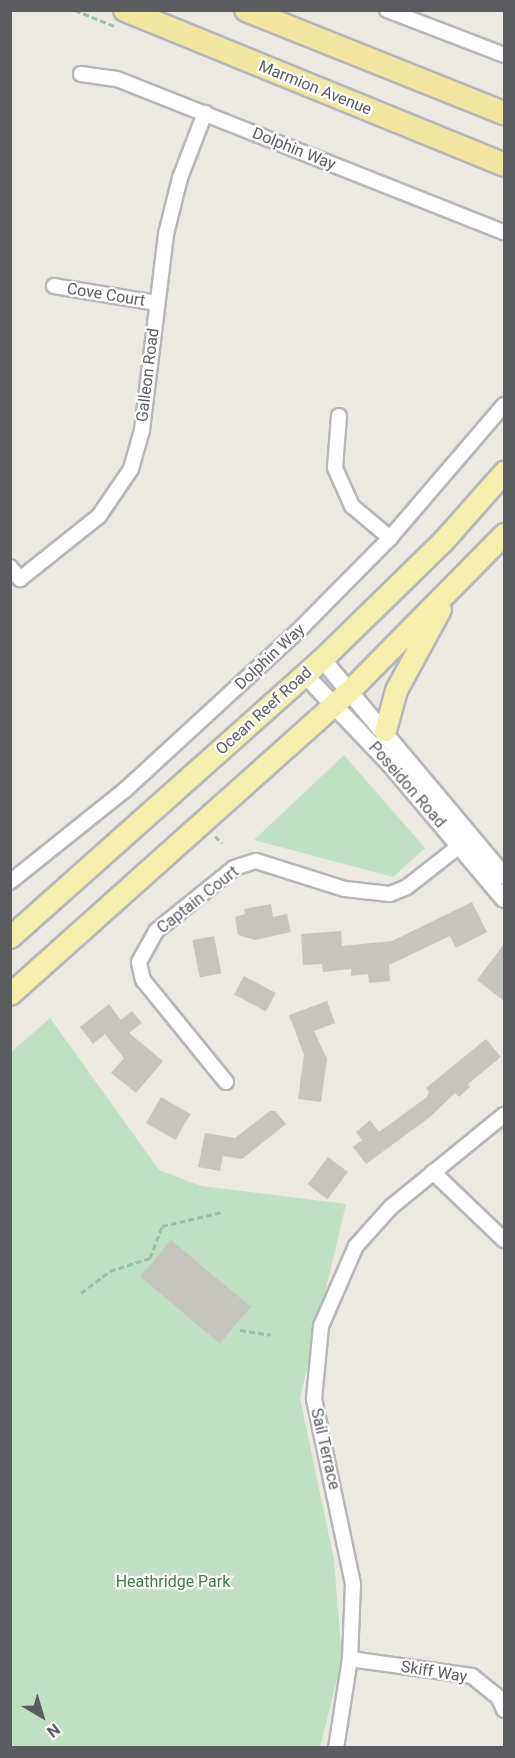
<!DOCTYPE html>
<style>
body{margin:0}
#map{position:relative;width:515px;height:1758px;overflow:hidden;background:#ebe9e1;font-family:Roboto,sans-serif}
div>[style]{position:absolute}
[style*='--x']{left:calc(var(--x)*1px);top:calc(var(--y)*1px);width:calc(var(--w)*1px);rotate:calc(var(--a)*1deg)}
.green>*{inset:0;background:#c0e0c3}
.building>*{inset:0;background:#c6c4be;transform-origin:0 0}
.path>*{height:3px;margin-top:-1.5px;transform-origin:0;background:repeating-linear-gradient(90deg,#9ac0a8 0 6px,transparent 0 9px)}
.roads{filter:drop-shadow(2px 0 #b4b6ba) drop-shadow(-2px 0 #b4b6ba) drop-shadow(0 2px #b4b6ba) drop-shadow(0 -2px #b4b6ba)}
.minor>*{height:14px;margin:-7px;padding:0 7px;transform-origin:7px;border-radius:7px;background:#fff}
.tertiary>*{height:16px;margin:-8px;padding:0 8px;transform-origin:8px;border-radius:8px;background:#fff}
.primary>*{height:21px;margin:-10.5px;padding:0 10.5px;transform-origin:10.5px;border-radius:10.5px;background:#f4efac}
.trunk>*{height:22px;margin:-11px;padding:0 11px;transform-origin:11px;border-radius:11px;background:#f2e7a0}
span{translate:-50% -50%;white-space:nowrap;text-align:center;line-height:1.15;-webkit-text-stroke:4.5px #fff;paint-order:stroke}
.street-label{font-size:16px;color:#5a5c60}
.park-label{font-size:16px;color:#3d7b45}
.frame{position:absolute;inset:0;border:12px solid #5a5c60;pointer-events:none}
.north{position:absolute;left:12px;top:1686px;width:60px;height:60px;-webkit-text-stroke:4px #fff;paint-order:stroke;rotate:142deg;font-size:16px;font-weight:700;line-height:24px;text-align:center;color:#5a5c60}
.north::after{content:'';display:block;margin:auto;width:21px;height:27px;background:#5a5c60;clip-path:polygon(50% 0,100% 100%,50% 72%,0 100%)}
</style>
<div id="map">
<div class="green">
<div style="clip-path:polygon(344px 755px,425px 848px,393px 877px,254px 840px)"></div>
<div style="clip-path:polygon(50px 1018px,159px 1170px,201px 1186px,346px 1204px,300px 1398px,334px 1560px,342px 1660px,320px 1747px,11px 1747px,10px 1053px)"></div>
</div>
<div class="building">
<div style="clip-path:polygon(472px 902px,487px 932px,456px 948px,450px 936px,389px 965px,390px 981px,369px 983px,368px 974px,351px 976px,351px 969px,323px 972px,322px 964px,303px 965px,301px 934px,341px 931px,342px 946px,392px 941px)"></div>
<div style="clip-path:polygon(271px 904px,273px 917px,287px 914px,291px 932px,255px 940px,238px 935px,235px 917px,245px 914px,244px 909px)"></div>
<div style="left:214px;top:936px;width:38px;height:22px;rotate:79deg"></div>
<div style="clip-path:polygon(504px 944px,504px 1001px,477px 980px)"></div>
<div style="left:244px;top:976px;width:36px;height:21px;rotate:28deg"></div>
<div style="clip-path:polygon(327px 1001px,335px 1023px,314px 1031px,327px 1059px,321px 1102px,298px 1099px,304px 1055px,289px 1015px)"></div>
<div style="clip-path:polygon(109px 1004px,121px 1020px,132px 1011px,142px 1023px,129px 1033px,163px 1061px,136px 1093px,111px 1073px,124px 1058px,105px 1034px,93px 1044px,80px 1027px)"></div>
<div style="clip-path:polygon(486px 1039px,501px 1057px,468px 1084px,470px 1087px,459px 1097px,455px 1093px,430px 1117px,366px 1164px,353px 1147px,362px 1140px,356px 1132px,370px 1120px,379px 1132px,427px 1097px,429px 1092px,426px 1088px)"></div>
<div style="left:161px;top:1097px;width:34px;height:30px;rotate:30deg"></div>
<div style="clip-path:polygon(270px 1111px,275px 1111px,286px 1124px,242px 1159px,223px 1156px,220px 1171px,198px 1167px,205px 1133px,235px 1138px)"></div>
<div style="left:328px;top:1157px;width:25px;height:34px;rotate:37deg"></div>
<div style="left:171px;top:1240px;width:104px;height:48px;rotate:40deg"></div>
</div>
<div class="path">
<div style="--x:75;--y:10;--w:42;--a:22.3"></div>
<div style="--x:215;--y:836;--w:10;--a:45"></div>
<div style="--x:81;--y:1293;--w:36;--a:-37"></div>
<div style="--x:110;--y:1271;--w:42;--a:-18"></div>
<div style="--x:150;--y:1258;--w:34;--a:-69"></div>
<div style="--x:162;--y:1226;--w:62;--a:-13.1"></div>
<div style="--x:240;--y:1330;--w:31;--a:9"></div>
</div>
<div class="roads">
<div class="minor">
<div style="--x:387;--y:10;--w:125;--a:21"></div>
<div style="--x:81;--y:74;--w:36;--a:8"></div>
<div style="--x:117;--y:79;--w:416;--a:21.6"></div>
<div style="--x:54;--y:286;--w:104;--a:9.4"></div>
<div style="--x:339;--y:416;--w:52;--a:94.4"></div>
<div style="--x:335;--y:468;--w:42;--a:65.9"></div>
<div style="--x:352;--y:506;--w:50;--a:40.1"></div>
<div style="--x:10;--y:567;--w:16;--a:50"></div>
<div style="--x:20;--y:579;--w:101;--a:-38.6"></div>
<div style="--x:99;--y:516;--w:57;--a:-55.8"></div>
<div style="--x:131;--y:469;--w:41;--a:-74.2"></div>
<div style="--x:142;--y:430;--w:197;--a:-83"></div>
<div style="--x:166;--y:234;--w:58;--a:-76"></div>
<div style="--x:180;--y:178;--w:70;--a:-69"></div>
<div style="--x:10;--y:882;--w:147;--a:-38.7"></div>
<div style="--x:125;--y:790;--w:241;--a:-42.6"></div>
<div style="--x:302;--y:627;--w:125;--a:-45.3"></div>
<div style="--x:390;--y:538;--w:175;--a:-49.4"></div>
<div style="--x:226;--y:1082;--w:132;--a:-129.1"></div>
<div style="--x:143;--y:980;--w:18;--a:-103"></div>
<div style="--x:139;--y:962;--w:35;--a:-61"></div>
<div style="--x:156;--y:931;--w:100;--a:-38.9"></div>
<div style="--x:234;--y:868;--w:23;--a:-18"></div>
<div style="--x:256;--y:861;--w:93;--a:17.5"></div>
<div style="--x:345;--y:889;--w:45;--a:6.3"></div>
<div style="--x:390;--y:894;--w:18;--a:-22"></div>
<div style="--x:407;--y:887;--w:76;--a:-38.1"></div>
<div style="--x:433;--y:1172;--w:98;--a:43.8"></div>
<div style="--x:350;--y:1659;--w:123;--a:7.9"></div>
<div style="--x:472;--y:1676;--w:35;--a:39"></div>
<div style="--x:499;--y:1698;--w:13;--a:67"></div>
<div style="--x:336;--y:1748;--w:90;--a:-81.1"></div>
<div style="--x:350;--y:1659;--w:75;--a:-87.7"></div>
<div style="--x:353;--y:1584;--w:189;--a:-101.9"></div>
<div style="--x:314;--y:1399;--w:73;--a:-84.5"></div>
<div style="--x:321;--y:1326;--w:87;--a:-66.4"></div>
<div style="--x:356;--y:1246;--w:52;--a:-48.1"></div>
<div style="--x:391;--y:1207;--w:146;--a:-39.2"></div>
</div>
<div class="tertiary">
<div style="--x:322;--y:659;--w:283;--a:50"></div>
<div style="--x:305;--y:675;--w:124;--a:46.3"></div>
<div style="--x:391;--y:765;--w:175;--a:49.9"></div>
</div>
<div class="primary">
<div style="--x:385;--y:730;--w:41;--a:-74.6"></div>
<div style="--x:396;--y:690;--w:92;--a:-61.5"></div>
<div style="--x:10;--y:937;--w:418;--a:-41.7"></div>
<div style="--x:322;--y:659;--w:168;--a:-44.3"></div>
<div style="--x:442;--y:542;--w:94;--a:-48.5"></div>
<div style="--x:10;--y:994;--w:456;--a:-41.8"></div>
<div style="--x:350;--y:690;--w:219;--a:-45.4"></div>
</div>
<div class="trunk">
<div style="--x:125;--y:10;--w:409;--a:22.2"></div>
<div style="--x:246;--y:10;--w:278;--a:21.8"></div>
</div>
</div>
<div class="street-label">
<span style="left:315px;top:88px;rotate:22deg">Marmion Avenue</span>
<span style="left:294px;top:149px;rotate:22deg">Dolphin Way</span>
<span style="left:106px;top:295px;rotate:9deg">Cove Court</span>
<span style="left:148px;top:375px;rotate:-83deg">Galleon Road</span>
<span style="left:270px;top:657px;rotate:-43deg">Dolphin Way</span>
<span style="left:264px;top:711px;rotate:-42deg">Ocean Reef Road</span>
<span style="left:407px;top:785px;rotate:49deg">Poseidon Road</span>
<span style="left:198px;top:900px;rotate:-38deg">Captain Court</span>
<span style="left:325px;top:1449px;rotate:77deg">Sail Terrace</span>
<span style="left:434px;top:1672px;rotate:9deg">Skiff Way</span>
</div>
<div class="park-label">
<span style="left:173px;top:1582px">Heathridge Park</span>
</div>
<div class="frame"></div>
<div class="north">N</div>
</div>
